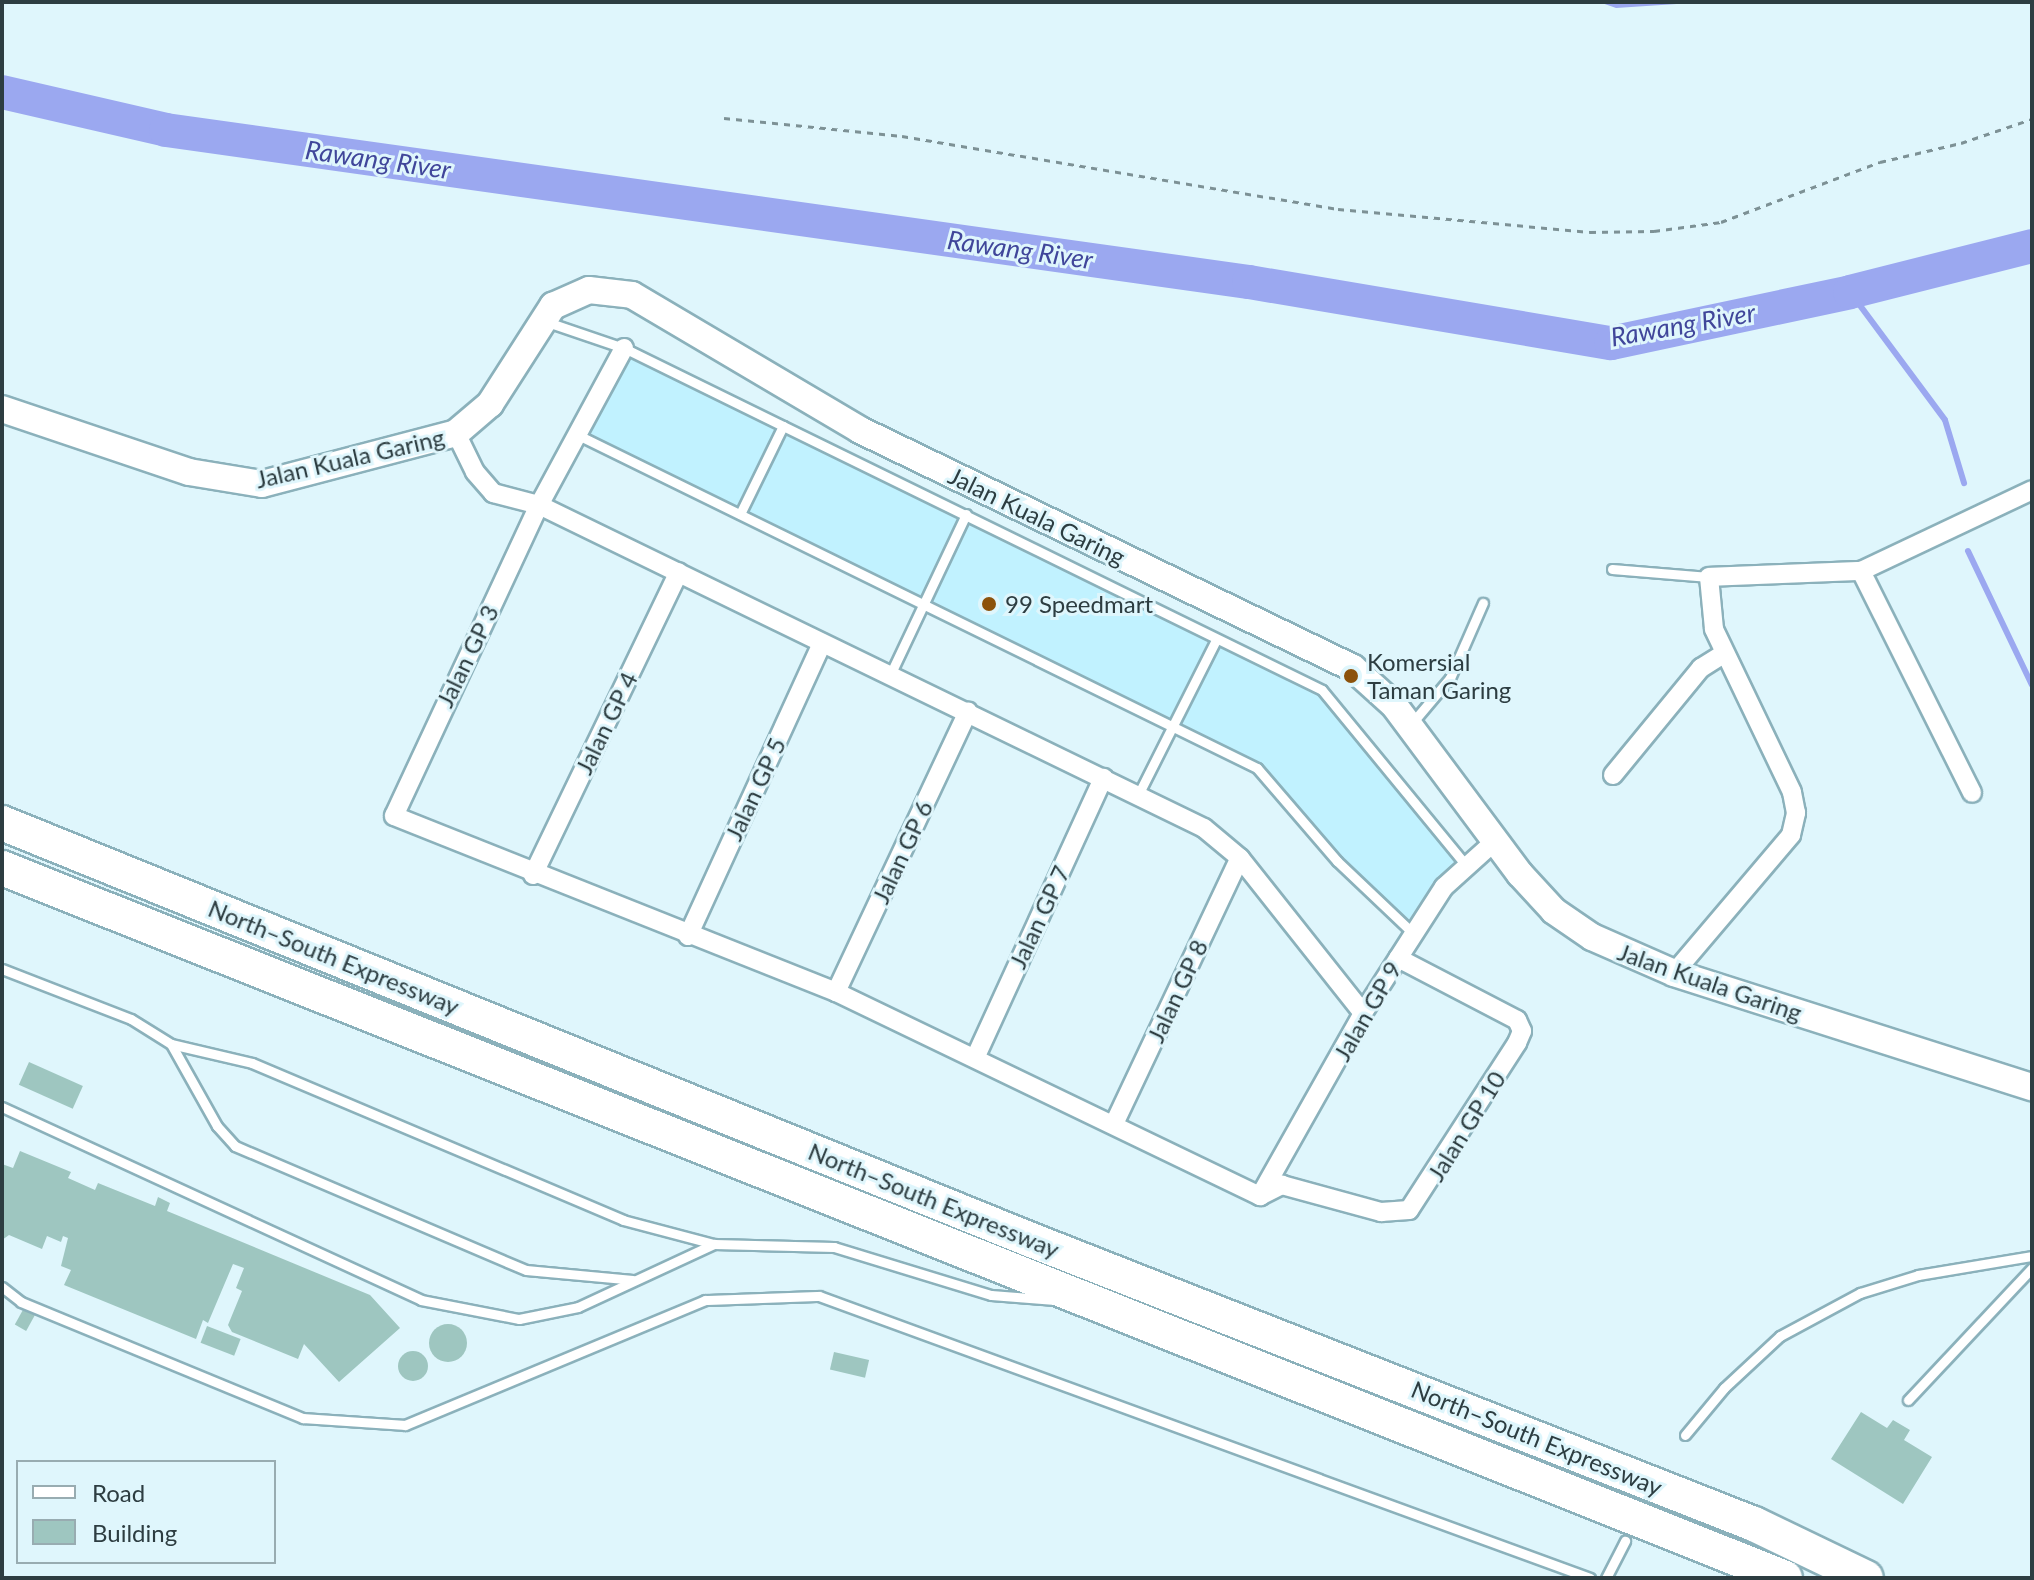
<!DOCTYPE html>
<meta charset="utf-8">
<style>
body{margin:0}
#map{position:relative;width:2034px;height:1580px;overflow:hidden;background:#dff6fc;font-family:Lato,sans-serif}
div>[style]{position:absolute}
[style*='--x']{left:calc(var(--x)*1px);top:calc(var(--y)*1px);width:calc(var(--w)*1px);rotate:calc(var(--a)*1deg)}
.built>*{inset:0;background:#c1f2ff}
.water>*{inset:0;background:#9ba8f0}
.stream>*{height:6px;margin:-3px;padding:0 3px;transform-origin:3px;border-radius:3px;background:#9ba8f0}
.river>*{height:34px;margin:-17px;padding:0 17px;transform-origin:17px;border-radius:17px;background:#9ba8f0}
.building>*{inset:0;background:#9ec6c0;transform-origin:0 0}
.round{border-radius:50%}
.path>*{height:3px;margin-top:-1.5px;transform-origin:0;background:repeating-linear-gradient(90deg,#7d9195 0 6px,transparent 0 12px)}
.roads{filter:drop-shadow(2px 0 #8bb1bb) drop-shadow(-2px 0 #8bb1bb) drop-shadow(0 2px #8bb1bb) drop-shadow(0 -2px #8bb1bb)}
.lane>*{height:9px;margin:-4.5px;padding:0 4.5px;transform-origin:4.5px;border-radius:4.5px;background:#fff}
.street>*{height:18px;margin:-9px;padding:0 9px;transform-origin:9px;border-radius:9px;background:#fff}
.secondary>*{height:26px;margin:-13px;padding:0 13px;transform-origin:13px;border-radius:13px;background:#fff}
.highway>*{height:34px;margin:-17px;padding:0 17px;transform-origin:17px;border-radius:17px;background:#fff}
.dots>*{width:22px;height:22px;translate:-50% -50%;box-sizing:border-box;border:4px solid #dff6fc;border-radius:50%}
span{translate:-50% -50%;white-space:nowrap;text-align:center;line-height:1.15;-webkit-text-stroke:6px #dff6fc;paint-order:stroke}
.street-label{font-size:24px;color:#2d3d41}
.poi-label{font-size:24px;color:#2d3d41}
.left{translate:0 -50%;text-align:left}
.water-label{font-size:26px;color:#40469a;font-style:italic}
.frame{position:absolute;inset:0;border:4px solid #2d3d41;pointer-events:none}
.legend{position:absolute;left:16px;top:1460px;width:260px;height:104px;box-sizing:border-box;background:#dff6fc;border:2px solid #98acb1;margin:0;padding:10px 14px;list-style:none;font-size:24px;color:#2d3d41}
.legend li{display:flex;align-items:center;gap:16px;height:40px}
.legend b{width:40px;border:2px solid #98acb1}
</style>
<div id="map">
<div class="built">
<div style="clip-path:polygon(628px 356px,1319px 693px,1456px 860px,1411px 926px,1340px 856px,1259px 764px,589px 435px)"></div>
</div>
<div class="water">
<div style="clip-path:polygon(1599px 2px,1707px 2px,1616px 8px)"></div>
</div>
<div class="stream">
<div style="--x:1850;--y:292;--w:159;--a:53.4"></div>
<div style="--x:1945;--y:420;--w:66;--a:73.2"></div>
<div style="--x:1968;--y:551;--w:148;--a:64.5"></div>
</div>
<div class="river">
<div style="--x:2;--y:92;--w:168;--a:13"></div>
<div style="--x:166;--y:130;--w:1094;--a:7.99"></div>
<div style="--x:1249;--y:282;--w:367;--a:9.6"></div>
<div style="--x:1611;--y:343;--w:244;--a:-12"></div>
<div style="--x:1850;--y:292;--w:188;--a:-14.2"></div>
</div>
<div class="building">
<div style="left:29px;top:1062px;width:59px;height:25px;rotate:24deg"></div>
<div style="clip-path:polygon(20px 1151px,71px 1172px,68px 1178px,95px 1190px,98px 1183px,155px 1206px,158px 1197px,170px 1203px,167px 1211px,370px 1295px,400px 1328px,339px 1382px,304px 1344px,298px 1359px,232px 1332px,228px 1325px,242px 1291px,236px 1288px,244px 1268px,233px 1264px,208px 1323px,203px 1320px,196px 1339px,64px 1285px,71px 1270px,61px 1266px,68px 1238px,63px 1236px,61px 1242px,47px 1236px,42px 1249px,9px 1235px,2px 1240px,2px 1164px,13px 1168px)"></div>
<div style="left:24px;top:1308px;width:13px;height:19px;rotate:29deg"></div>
<div class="round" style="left:429px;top:1324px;width:38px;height:38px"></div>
<div style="left:207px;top:1326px;width:36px;height:18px;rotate:21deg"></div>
<div class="round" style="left:398px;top:1351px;width:30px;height:30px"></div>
<div style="left:834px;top:1352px;width:36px;height:18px;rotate:13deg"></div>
<div style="clip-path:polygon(1861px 1412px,1887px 1428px,1893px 1420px,1910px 1430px,1904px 1440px,1932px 1457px,1903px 1504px,1831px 1459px)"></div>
</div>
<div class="path">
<div style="--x:724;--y:118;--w:179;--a:5.8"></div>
<div style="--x:902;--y:136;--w:442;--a:9.5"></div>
<div style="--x:1338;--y:209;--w:253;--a:5.2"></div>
<div style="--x:1590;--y:232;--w:64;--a:-0.9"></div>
<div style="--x:1654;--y:231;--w:68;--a:-7.7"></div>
<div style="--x:1721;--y:222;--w:170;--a:-20.7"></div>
<div style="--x:1880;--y:162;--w:83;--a:-13.2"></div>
<div style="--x:1961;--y:143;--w:75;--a:-18.7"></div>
</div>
<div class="roads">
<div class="lane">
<div style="--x:547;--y:322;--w:81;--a:18.7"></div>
<div style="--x:624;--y:348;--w:777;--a:26.1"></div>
<div style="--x:1322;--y:690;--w:227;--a:50.6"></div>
<div style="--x:580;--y:436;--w:754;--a:26.12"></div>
<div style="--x:1257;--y:768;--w:123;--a:49.3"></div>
<div style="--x:1337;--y:861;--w:106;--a:43.5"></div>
<div style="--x:740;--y:514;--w:98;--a:-64"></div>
<div style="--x:1612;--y:569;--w:97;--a:4.7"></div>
<div style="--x:890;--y:675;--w:178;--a:-64.7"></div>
<div style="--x:1412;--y:723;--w:59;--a:-49.8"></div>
<div style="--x:1450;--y:678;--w:82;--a:-66.3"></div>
<div style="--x:1139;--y:793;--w:171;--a:-63.3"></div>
<div style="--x:2;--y:969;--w:138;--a:21.2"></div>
<div style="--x:131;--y:1019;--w:47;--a:32"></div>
<div style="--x:171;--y:1044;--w:94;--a:60.7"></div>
<div style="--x:217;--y:1126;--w:27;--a:48"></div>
<div style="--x:235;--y:1146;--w:316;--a:23.1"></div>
<div style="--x:526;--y:1270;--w:107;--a:5.3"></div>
<div style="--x:171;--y:1044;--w:83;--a:13.2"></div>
<div style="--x:252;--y:1063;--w:403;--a:22.9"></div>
<div style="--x:623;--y:1220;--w:94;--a:14.8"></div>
<div style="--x:2;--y:1107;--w:461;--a:24.7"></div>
<div style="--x:421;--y:1300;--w:100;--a:11"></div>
<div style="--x:519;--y:1319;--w:60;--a:-11.5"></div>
<div style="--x:578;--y:1307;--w:150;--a:-24.9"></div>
<div style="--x:714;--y:1244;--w:120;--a:1.4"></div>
<div style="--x:834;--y:1247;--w:164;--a:17"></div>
<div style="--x:991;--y:1295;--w:64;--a:4.5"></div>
<div style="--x:2;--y:1287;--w:24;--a:38"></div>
<div style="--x:21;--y:1302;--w:305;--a:22.4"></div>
<div style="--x:303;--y:1418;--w:102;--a:3.9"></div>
<div style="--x:405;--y:1425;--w:325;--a:-22.6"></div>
<div style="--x:705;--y:1300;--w:114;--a:-2"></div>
<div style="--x:819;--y:1296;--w:821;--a:20.09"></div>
<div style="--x:1908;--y:1400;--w:181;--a:-46.8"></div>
<div style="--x:1685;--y:1435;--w:61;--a:-50.3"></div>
<div style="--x:1724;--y:1388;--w:76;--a:-42.9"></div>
<div style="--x:1780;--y:1336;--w:91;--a:-28.3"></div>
<div style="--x:1860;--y:1293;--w:61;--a:-17.2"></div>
<div style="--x:1918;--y:1275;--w:116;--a:-9.5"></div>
<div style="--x:1606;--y:1578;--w:42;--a:-62.8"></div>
</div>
<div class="street">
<div style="--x:624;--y:348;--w:179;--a:118.4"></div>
<div style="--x:539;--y:505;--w:343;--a:115"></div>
<div style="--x:394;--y:816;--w:476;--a:21.7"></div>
<div style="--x:836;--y:992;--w:471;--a:25.7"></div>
<div style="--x:456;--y:433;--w:43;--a:64"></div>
<div style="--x:475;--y:472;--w:28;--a:49"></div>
<div style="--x:493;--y:493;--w:48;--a:14.6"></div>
<div style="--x:539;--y:505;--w:739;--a:25.91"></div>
<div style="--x:1204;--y:828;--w:47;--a:39.8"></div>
<div style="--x:1240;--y:858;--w:198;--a:51.6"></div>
<div style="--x:1861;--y:571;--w:189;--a:-25.3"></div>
<div style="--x:1613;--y:775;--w:139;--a:-50.6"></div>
<div style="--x:1701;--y:668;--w:28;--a:-32"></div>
<div style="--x:533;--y:875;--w:336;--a:-64.3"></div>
<div style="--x:688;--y:936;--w:322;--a:-65.4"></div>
<div style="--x:1674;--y:973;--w:181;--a:-49.7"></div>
<div style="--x:1791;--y:835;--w:23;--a:-77"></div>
<div style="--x:1796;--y:813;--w:21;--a:-101"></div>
<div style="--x:1792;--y:792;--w:181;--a:-115.6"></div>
<div style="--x:1714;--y:629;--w:52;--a:-95.5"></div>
<div style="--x:1709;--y:577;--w:152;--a:-2.3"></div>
<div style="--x:1861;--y:571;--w:248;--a:63.4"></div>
<div style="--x:836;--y:992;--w:310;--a:-64.8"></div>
<div style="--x:976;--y:1056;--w:306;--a:-65.4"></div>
<div style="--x:1114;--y:1124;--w:294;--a:-64.7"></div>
<div style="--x:1260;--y:1196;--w:25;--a:-27"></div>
<div style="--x:1282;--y:1185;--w:103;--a:15.3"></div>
<div style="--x:1381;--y:1212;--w:28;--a:-4"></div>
<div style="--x:1409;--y:1210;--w:199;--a:-57.1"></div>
<div style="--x:1517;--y:1043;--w:13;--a:-67"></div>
<div style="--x:1522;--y:1031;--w:12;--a:-114"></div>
<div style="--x:1517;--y:1020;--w:134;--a:-152.5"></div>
<div style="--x:1260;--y:1196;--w:210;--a:-60.6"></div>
<div style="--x:1363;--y:1013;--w:150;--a:-57.3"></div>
<div style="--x:1444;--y:887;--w:69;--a:-42"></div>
</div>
<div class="secondary">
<div style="--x:2;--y:409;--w:197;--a:18.6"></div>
<div style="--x:189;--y:472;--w:74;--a:9.3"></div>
<div style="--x:262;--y:484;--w:201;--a:-14.7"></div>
<div style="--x:456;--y:433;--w:45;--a:-40.5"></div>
<div style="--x:490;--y:404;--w:117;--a:-57.3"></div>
<div style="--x:553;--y:306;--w:39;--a:-24"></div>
<div style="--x:589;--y:290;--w:43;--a:6.6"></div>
<div style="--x:632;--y:295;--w:265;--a:30.6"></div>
<div style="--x:860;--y:430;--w:547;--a:25.77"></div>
<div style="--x:1353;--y:668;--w:55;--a:42.1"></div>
<div style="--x:1394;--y:705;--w:211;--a:53.3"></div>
<div style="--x:1520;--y:874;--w:50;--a:47.4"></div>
<div style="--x:1554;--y:911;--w:46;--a:34.4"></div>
<div style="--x:1592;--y:937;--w:90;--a:23.7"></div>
<div style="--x:1674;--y:973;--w:376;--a:17.7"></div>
</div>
<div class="highway">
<div style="--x:2;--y:823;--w:1110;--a:22.06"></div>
<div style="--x:1031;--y:1240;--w:777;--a:21.45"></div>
<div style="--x:1754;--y:1524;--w:124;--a:25.7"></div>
<div style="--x:2;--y:868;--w:1919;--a:21.71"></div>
</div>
</div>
<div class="dots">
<div style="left:989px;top:604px;background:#8c520b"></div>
<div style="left:1351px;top:676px;background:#8c520b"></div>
</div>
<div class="street-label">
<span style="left:350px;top:458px;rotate:-13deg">Jalan Kuala Garing</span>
<span style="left:1037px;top:516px;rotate:26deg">Jalan Kuala Garing</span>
<span style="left:467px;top:656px;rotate:-64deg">Jalan GP 3</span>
<span style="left:606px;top:723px;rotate:-64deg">Jalan GP 4</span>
<span style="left:755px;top:789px;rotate:-65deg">Jalan GP 5</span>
<span style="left:902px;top:852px;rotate:-65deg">Jalan GP 6</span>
<span style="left:1039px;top:917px;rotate:-65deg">Jalan GP 7</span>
<span style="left:334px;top:957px;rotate:22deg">North–South Expressway</span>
<span style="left:1710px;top:982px;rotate:19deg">Jalan Kuala Garing</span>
<span style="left:1177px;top:991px;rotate:-65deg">Jalan GP 8</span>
<span style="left:1367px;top:1011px;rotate:-60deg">Jalan GP 9</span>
<span style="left:1466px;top:1126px;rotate:-58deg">Jalan GP 10</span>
<span style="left:934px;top:1200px;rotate:22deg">North–South Expressway</span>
<span style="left:1537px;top:1438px;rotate:22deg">North–South Expressway</span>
</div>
<div class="poi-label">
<span class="left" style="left:1005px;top:604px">99 Speedmart</span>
<span class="left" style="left:1367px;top:676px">Komersial<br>Taman Garing</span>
</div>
<div class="water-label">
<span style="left:378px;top:160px;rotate:8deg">Rawang River</span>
<span style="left:1020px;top:250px;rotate:8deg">Rawang River</span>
<span style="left:1683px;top:325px;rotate:-10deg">Rawang River</span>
</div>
<div class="frame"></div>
<ul class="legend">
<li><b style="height:10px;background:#fff"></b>Road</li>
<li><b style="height:22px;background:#9ec6c0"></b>Building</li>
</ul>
</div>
